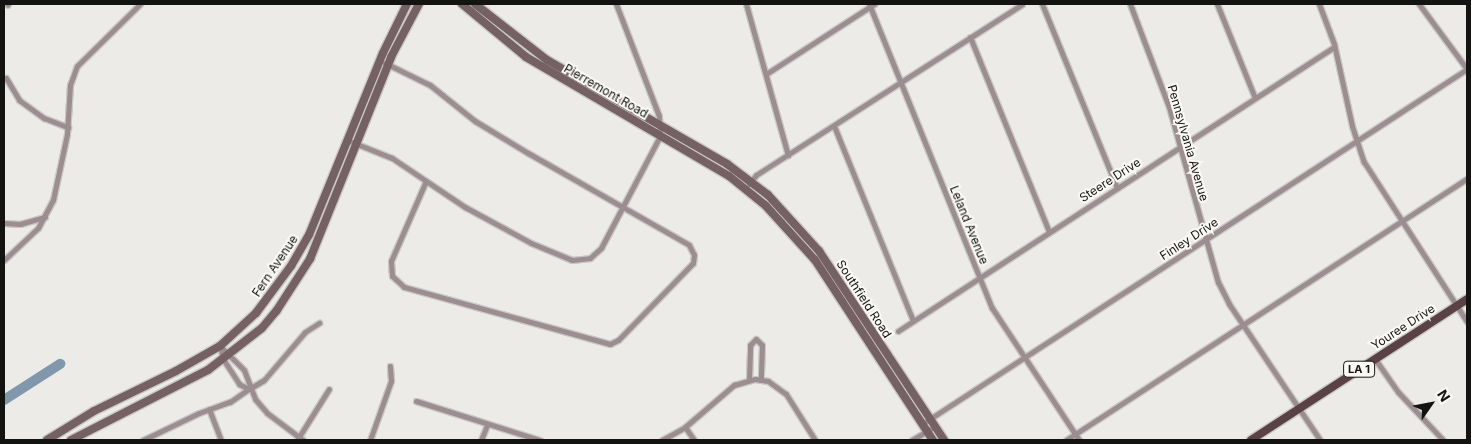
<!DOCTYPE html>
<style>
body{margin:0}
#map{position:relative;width:1471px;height:444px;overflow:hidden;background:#ecebe8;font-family:Inter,sans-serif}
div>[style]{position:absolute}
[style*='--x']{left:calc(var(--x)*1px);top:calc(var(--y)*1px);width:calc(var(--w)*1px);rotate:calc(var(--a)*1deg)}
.river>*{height:10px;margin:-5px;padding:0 5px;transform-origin:5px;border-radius:5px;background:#8097ac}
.roads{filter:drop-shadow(1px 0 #c9c8c6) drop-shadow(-1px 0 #c9c8c6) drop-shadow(0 1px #c9c8c6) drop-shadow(0 -1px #c9c8c6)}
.street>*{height:5px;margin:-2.5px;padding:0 2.5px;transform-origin:2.5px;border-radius:2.5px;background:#9b8d90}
.secondary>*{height:8px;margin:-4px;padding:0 4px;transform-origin:4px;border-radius:4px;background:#756064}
.primary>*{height:8px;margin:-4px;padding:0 4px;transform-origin:4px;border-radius:4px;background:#594146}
span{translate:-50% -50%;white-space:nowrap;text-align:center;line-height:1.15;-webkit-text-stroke:4px #faf9f5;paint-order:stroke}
.shield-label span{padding:1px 4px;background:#faf9f5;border:1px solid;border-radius:4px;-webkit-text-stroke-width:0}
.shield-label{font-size:11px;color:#131312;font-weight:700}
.street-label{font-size:12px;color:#131312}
.frame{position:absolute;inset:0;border:5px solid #131312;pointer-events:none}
.north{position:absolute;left:1406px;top:379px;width:50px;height:50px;-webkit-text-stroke:4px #faf9f5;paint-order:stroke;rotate:57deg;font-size:14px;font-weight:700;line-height:20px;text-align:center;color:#131312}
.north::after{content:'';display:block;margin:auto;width:18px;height:22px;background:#131312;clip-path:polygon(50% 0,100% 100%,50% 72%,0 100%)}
</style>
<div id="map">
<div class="river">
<div style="--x:4;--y:400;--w:67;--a:-32.7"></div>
</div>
<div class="roads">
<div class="street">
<div style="--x:7;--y:4;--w:1;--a:45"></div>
<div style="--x:746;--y:4;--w:157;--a:74.5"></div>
<div style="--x:869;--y:4;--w:328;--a:68"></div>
<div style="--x:992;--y:308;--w:158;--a:56.6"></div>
<div style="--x:1042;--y:4;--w:199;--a:67.8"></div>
<div style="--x:1130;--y:4;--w:110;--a:69.3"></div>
<div style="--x:1169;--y:107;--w:182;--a:74.4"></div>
<div style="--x:1218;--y:282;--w:25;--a:63"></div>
<div style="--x:1229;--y:304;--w:164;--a:56.2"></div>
<div style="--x:1217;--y:4;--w:101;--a:68"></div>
<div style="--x:1319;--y:4;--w:43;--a:69.4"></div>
<div style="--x:1334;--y:44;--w:84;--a:77.6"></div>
<div style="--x:1352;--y:126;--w:38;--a:72"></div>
<div style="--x:1364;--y:162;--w:190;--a:57.2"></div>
<div style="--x:1419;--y:4;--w:81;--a:53.6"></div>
<div style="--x:970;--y:37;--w:210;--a:67.9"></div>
<div style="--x:385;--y:63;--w:50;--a:26.1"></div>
<div style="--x:430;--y:85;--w:58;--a:38.7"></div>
<div style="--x:475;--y:121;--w:62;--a:31.1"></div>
<div style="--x:528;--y:153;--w:185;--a:29.7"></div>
<div style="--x:689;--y:245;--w:11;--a:63"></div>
<div style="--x:694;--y:255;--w:8;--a:97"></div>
<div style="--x:693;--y:263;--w:107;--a:134.2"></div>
<div style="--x:618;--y:340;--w:9;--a:153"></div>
<div style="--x:610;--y:344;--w:214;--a:-164.5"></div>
<div style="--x:404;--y:287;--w:16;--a:-137"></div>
<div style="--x:392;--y:276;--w:15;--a:-94"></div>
<div style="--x:391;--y:261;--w:87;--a:-66.4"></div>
<div style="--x:766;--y:74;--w:129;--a:-32.9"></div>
<div style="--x:6;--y:78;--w:26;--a:59"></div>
<div style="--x:19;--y:100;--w:31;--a:36"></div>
<div style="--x:44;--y:118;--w:26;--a:21"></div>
<div style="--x:834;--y:126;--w:210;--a:67.9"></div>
<div style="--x:347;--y:140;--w:48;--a:21.8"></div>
<div style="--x:392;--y:158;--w:88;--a:33.9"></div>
<div style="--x:465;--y:207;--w:75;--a:28.6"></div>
<div style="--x:531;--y:243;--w:44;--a:22.5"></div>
<div style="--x:572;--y:260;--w:18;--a:-6"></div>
<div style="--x:590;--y:258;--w:15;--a:-42"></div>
<div style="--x:601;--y:248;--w:127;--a:-62.2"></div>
<div style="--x:660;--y:136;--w:20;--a:-93"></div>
<div style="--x:659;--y:116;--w:120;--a:-111"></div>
<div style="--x:749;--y:184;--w:11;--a:-52"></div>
<div style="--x:756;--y:175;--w:316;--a:-32.7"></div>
<div style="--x:4;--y:223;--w:16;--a:4"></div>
<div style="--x:20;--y:224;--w:26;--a:-16"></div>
<div style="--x:4;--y:260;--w:47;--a:-43.3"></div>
<div style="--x:38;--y:228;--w:32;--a:-62"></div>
<div style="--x:53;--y:200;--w:67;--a:-78"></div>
<div style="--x:67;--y:134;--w:49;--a:-86.5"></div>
<div style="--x:70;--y:85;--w:20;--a:-70"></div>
<div style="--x:77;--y:66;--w:88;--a:-44.5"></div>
<div style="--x:898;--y:331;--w:520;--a:-33.08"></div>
<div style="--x:220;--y:346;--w:13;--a:77"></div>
<div style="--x:223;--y:359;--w:30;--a:57"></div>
<div style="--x:239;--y:384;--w:11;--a:27"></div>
<div style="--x:249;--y:389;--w:17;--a:-31"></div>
<div style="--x:264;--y:380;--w:63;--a:-49.5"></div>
<div style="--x:305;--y:332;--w:17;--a:-33"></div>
<div style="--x:220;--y:346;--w:34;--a:45"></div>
<div style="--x:244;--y:370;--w:31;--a:69"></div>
<div style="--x:255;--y:399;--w:18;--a:49"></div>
<div style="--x:267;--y:413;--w:45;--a:36.9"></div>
<div style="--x:1375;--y:359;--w:40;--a:55.1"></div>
<div style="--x:1398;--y:392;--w:66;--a:46.8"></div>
<div style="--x:749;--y:379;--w:34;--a:-88"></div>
<div style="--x:750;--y:345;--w:8;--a:-45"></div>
<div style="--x:756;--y:339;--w:8;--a:45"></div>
<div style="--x:762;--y:345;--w:35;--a:92"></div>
<div style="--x:416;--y:401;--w:130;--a:17.5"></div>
<div style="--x:209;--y:409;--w:33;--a:69"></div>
<div style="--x:922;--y:424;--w:650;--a:-33.08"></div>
<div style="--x:685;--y:427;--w:16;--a:55"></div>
<div style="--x:143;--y:440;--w:62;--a:-25.7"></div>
<div style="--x:199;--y:413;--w:33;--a:-20"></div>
<div style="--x:230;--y:402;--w:24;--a:-35"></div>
<div style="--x:297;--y:440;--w:60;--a:-57.9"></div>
<div style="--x:370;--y:440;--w:63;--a:-70.4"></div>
<div style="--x:391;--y:381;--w:15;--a:-94"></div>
<div style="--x:481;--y:440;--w:16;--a:-68"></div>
<div style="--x:662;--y:440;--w:26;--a:-29"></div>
<div style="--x:685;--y:427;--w:65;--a:-40.6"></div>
<div style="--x:734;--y:385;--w:22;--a:-16"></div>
<div style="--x:755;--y:379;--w:13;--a:9"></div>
<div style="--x:768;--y:381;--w:22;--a:36"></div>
<div style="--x:786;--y:394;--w:54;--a:57.8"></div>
<div style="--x:912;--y:440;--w:27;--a:-31"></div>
<div style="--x:1066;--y:440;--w:478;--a:-33.1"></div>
</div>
<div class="secondary">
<div style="--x:462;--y:4;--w:83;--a:39.6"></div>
<div style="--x:526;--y:57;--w:235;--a:30.4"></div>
<div style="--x:729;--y:176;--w:48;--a:39"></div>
<div style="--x:766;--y:206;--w:73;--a:47.8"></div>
<div style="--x:815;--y:260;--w:215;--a:56.8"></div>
<div style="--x:475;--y:4;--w:91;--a:37.9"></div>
<div style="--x:547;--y:60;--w:208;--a:30"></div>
<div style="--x:727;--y:164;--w:51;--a:37.1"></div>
<div style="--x:768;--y:195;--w:76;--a:47.7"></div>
<div style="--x:819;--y:251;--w:227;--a:56.5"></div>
<div style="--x:47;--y:440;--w:55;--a:-31.7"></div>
<div style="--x:94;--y:411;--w:91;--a:-26"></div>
<div style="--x:176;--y:371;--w:51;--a:-29.6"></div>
<div style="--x:220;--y:346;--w:49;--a:-42.5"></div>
<div style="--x:256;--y:313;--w:59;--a:-53.3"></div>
<div style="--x:291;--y:266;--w:36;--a:-60"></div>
<div style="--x:309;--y:235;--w:196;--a:-67.9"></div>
<div style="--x:383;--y:53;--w:55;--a:-63.9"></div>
<div style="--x:71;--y:440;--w:154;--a:-27.1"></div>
<div style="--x:208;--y:370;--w:68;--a:-37.9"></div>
<div style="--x:262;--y:328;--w:23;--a:-50"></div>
<div style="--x:277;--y:310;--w:61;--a:-57.1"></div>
<div style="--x:310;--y:259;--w:218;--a:-68.1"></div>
<div style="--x:391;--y:57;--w:60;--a:-62.2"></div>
</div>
<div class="primary">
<div style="--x:1251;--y:440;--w:258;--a:-33.1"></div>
</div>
</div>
<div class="shield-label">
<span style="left:1359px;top:369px">LA 1</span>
</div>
<div class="street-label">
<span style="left:606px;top:91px;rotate:30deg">Pierremont Road</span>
<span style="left:1188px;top:143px;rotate:74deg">Pennsylvania Avenue</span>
<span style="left:1110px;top:180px;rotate:-33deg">Steere Drive</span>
<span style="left:969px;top:225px;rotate:68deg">Leland Avenue</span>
<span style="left:1189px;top:239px;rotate:-33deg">Finley Drive</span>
<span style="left:275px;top:266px;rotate:-56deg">Fern Avenue</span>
<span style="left:864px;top:299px;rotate:57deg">Southfield Road</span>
<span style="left:1403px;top:327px;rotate:-33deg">Youree Drive</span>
</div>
<div class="frame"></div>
<div class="north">N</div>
</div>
